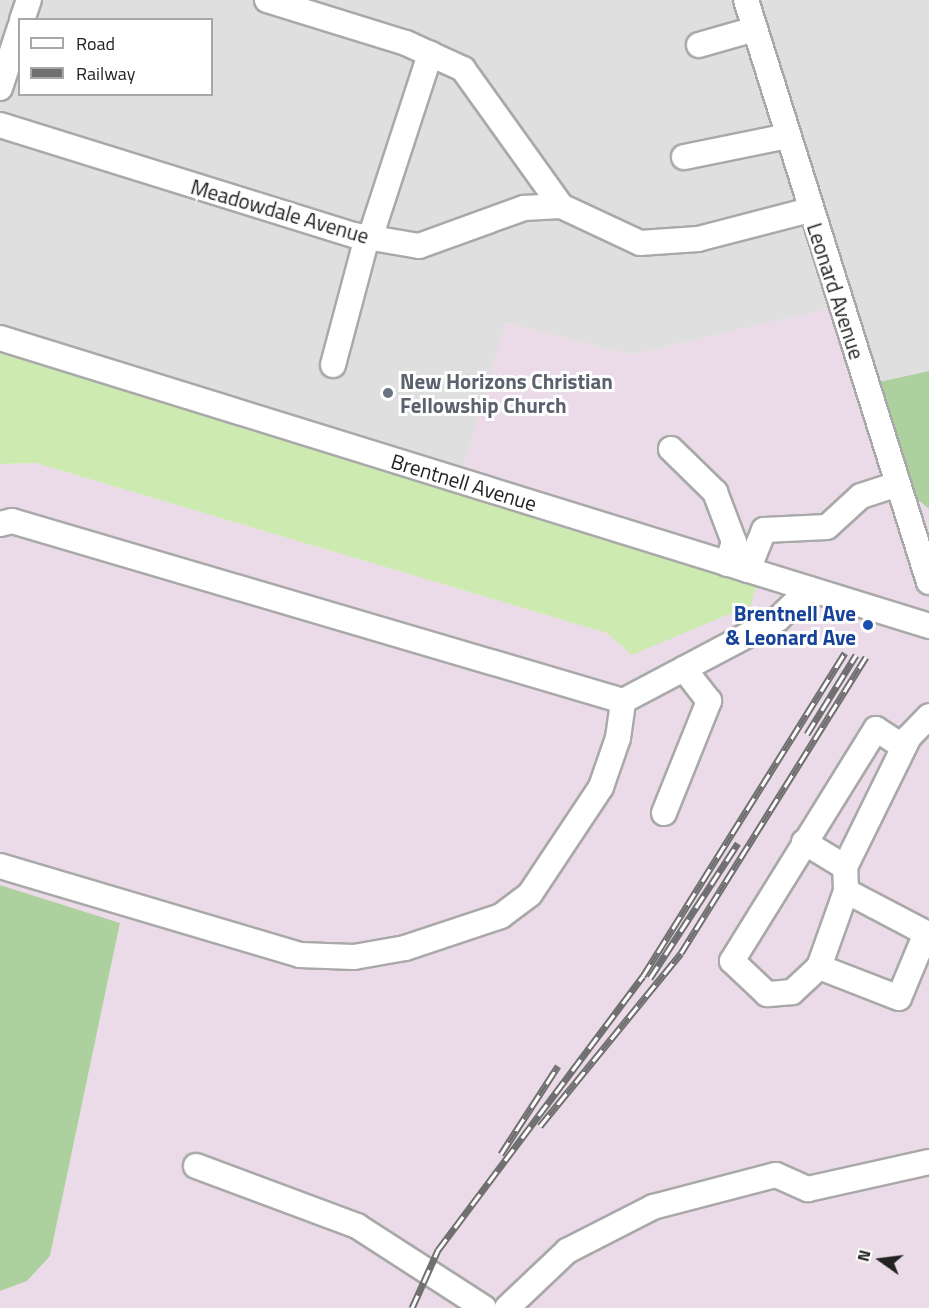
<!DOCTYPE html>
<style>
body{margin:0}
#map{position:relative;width:929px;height:1308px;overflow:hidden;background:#f2efe9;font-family:"Titillium Web",sans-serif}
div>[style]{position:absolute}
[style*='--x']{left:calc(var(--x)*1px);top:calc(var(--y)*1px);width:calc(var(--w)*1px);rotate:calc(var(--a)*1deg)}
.residential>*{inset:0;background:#e0dfdf}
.industrial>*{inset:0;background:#ebdbe8}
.grass>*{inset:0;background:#cdebb0}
.forest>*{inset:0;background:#add19e}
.roads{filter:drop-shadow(2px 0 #a9a9a9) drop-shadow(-2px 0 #a9a9a9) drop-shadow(0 2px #a9a9a9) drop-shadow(0 -2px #a9a9a9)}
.minor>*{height:24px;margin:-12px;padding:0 12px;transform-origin:12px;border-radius:12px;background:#fff}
.rail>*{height:7px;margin-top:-3.5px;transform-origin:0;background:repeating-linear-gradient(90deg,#fff 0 14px,#707070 0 28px);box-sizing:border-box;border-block:2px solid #707070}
.dots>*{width:16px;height:16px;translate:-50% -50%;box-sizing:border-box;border:3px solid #fff;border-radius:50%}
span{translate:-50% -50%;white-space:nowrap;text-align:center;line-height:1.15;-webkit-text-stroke:6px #fff;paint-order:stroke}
.street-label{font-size:21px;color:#222}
.worship-label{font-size:21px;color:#5b616d;font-weight:700}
.left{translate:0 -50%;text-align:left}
.transit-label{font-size:21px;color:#164399;font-weight:700}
.right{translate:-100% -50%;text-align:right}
.legend{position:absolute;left:18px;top:18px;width:195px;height:78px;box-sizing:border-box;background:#fff;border:2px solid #a7a7a7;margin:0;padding:8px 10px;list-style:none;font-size:18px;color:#222}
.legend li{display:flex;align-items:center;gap:12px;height:30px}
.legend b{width:30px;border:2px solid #a7a7a7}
.north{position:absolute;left:851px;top:1230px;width:60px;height:60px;-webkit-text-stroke:4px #fff;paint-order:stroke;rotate:284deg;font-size:16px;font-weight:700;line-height:24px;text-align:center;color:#222}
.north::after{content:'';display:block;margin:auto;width:21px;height:27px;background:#222;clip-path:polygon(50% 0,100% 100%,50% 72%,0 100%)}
</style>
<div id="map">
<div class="residential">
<div style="clip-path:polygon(evenodd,0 0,929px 0,929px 371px,874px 383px,847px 305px,630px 355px,506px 323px,457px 491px,0 350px,0 0,20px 20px,212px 20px,212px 94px,20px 94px,20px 20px)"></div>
</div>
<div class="industrial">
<div style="clip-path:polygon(848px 304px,910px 493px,929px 509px,929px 1308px,0 1308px,0 1291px,27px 1281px,50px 1256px,120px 924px,0 885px,0 464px,36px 463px,607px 633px,632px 655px,457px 491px,505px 323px,631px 355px)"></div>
</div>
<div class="grass">
<div style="clip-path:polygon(0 350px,757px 584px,751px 605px,632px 655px,607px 633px,36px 463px,0 464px)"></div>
</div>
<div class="forest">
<div style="clip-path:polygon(929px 371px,929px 509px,910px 493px,874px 383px)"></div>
<div style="clip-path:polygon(0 885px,120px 923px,50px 1256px,27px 1281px,0 1291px)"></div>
</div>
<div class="roads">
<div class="minor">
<div style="--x:267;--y:0;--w:145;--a:17.2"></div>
<div style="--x:406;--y:43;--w:63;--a:24.5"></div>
<div style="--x:463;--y:69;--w:168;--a:54.4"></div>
<div style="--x:561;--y:206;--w:87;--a:25.1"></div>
<div style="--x:640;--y:243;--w:58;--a:-3.9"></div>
<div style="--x:698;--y:239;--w:116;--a:-14.5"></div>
<div style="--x:746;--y:0;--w:610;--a:72.55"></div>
<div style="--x:22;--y:20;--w:21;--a:-71"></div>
<div style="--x:699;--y:45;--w:58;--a:-15.9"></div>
<div style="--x:0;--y:88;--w:64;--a:-71.8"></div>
<div style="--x:0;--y:125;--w:371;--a:17.3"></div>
<div style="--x:354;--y:235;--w:66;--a:9.6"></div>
<div style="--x:419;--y:246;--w:112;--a:-19.9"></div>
<div style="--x:524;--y:208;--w:37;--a:-3"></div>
<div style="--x:684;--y:157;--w:105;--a:-11.5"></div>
<div style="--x:370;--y:238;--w:194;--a:-71.9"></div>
<div style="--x:0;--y:338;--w:973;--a:17.22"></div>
<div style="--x:333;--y:365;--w:132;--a:-75.1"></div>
<div style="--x:671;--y:449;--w:62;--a:44.3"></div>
<div style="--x:715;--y:492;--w:53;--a:69.2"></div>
<div style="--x:734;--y:542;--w:23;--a:108"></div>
<div style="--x:0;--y:524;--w:12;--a:-14"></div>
<div style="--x:12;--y:521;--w:637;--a:16.41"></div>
<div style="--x:623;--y:701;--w:175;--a:-27.9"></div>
<div style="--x:778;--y:619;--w:43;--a:-44.1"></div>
<div style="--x:748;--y:570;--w:43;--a:-68.2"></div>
<div style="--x:764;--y:530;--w:63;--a:-2.7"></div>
<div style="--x:827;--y:527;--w:46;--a:-42.4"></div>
<div style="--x:861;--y:496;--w:38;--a:-18"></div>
<div style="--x:664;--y:813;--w:121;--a:-68.1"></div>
<div style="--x:709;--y:701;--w:41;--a:-128"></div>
<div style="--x:804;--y:842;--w:48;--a:31.4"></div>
<div style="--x:0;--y:866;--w:313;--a:16.5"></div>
<div style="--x:300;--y:955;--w:54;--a:2.1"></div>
<div style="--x:354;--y:957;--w:52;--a:-10"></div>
<div style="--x:405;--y:948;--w:101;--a:-18.4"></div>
<div style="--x:501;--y:916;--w:36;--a:-37"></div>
<div style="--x:530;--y:894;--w:128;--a:-56.4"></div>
<div style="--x:601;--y:787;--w:52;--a:-70.9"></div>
<div style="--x:618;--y:738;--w:37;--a:-82"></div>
<div style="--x:846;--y:891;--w:90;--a:27.7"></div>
<div style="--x:926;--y:933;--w:70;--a:112.6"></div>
<div style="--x:899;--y:998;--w:86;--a:-158.8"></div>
<div style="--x:819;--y:967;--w:81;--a:-70.4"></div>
<div style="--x:846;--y:891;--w:24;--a:-92"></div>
<div style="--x:845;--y:867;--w:145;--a:-63.8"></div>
<div style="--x:909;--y:737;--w:29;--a:-46"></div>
<div style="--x:819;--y:967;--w:37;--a:137"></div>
<div style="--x:792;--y:992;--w:25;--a:175"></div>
<div style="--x:767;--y:994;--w:48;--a:-136.7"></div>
<div style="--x:732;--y:961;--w:273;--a:-58.2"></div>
<div style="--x:876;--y:729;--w:33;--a:33"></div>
<div style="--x:196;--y:1166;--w:172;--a:20.4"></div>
<div style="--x:357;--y:1226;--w:151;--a:32.8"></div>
<div style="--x:507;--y:1308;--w:83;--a:-43.5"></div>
<div style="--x:567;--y:1251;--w:97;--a:-27.1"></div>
<div style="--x:653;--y:1207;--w:127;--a:-14.6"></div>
<div style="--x:776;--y:1175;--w:35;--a:24"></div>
<div style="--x:808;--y:1189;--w:124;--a:-12.6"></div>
</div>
</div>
<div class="rail">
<div style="--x:807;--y:734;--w:93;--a:-58.2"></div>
<div style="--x:650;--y:978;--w:161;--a:-56.9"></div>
<div style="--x:540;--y:1126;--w:223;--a:-50.8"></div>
<div style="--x:681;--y:953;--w:349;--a:-58"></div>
<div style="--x:501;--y:1154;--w:105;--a:-57.1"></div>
<div style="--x:412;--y:1308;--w:64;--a:-65.9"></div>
<div style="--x:438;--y:1250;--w:342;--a:-53.2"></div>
<div style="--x:643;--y:976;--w:381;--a:-58"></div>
</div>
<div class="dots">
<div style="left:388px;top:393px;background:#6b7280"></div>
<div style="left:868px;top:625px;background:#1a4fb4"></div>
</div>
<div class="street-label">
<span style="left:280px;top:211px;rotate:16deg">Meadowdale Avenue</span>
<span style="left:836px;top:291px;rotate:72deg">Leonard Avenue</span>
<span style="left:464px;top:482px;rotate:17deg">Brentnell Avenue</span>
</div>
<div class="worship-label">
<span class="left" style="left:400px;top:393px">New Horizons Christian<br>Fellowship Church</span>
</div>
<div class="transit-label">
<span class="right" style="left:856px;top:625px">Brentnell Ave<br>&amp; Leonard Ave</span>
</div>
<ul class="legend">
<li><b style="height:8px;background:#fff"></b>Road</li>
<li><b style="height:8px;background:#707070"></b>Railway</li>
</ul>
<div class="north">N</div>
</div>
